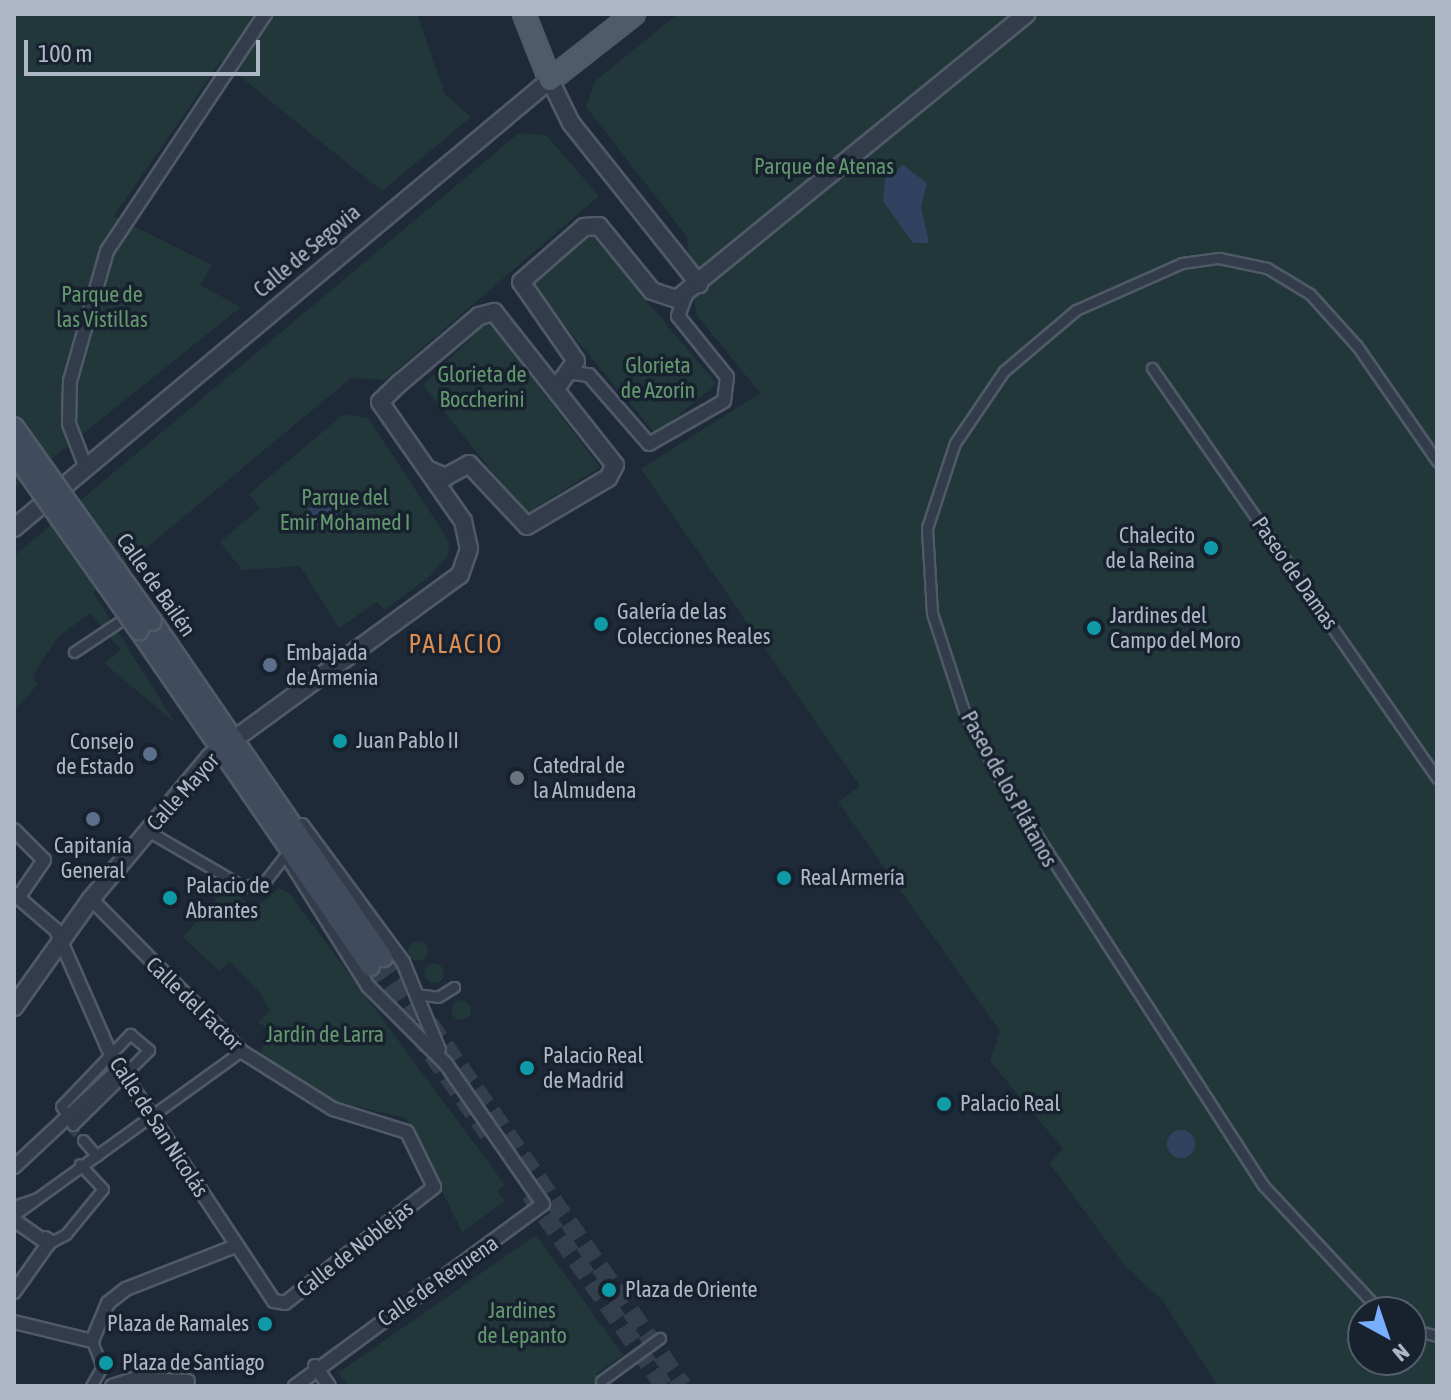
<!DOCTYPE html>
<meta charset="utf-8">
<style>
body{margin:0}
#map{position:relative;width:1451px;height:1400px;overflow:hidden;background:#1f2a39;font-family:"Asap Condensed",sans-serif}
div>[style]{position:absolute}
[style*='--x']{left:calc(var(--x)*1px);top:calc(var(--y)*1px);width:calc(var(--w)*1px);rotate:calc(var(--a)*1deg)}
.green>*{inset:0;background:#21373a;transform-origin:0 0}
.round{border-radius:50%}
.water>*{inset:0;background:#2f4360}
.pedestrian-tunnel>*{height:9px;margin-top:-4.5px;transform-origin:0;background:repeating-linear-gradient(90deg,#343f4e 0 9px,transparent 0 13.5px)}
.secondary-tunnel>*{height:18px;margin-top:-9px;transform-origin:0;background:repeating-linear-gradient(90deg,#343f4e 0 18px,transparent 0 27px)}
.roads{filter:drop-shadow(2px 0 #505a67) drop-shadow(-2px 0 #505a67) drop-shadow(0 2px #505a67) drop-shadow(0 -2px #505a67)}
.pedestrian>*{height:9px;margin:-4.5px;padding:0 4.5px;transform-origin:4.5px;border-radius:4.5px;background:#333c4a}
.minor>*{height:12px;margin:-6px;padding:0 6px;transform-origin:6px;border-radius:6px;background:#333c4a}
.tertiary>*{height:16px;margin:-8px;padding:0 8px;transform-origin:8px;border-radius:8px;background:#333c4a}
.secondary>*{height:18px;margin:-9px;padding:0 9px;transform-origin:9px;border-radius:9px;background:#404b5d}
.primary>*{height:20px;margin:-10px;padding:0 10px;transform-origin:10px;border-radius:10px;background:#505b6a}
.bridges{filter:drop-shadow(2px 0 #505a67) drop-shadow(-2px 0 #505a67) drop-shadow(0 2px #505a67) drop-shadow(0 -2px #505a67)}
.secondary-bridge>*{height:18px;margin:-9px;padding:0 9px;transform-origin:9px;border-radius:9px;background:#404b5d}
.dots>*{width:22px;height:22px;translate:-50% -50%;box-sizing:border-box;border:4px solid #18212e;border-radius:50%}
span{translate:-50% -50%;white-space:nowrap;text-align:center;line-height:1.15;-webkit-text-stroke:7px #18212e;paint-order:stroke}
.park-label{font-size:22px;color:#63986f}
.street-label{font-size:22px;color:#adb7c6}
.poi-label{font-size:22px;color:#adb7c6}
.right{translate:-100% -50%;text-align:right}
.left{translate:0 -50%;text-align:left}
.quarter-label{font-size:26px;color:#db8e54;letter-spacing:2px}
.frame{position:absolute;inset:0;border:16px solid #adb7c6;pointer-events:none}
.north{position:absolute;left:1347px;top:1296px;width:80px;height:80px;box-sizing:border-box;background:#18212e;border:2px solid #545d6b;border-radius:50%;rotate:140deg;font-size:22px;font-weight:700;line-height:32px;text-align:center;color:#adb7c6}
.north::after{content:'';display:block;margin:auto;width:28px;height:36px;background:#79adff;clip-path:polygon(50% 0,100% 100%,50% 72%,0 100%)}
.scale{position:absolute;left:24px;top:40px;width:236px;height:36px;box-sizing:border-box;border:4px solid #adb7c6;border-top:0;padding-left:10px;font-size:24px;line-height:28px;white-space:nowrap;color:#adb7c6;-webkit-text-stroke:6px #18212e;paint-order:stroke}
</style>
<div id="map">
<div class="green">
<div style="clip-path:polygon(14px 14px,417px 14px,445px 94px,471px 117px,382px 191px,221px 61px,114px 216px,212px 265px,200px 285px,241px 307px,14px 489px)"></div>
<div style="clip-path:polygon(evenodd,678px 14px,1437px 16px,1437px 1386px,1218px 1386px,1163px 1301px,1125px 1266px,1049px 1163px,1063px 1149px,990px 1061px,1000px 1031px,838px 802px,860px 786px,641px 469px,760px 393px,696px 314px,687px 237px,586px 107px,595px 81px,678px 14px,1363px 1312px,1411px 1312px,1411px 1360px,1363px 1360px,1363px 1312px)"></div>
<div style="clip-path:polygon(519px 133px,546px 135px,599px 196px,385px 380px,351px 378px,93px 592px,175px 723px,104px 663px,121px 650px,90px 613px,58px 637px,33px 675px,38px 684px,14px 711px,14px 556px)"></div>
<div style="left:589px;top:232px;width:198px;height:79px;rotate:50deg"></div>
<div style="clip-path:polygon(488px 321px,600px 467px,531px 511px,524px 512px,423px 385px)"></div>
<div style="clip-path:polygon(344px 414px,368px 418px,449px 541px,448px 555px,428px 578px,384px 610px,377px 602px,339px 628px,300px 566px,242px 570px,220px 542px,260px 508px,249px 494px)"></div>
<div style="clip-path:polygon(228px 886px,255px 909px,279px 888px,290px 894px,505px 1185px,497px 1191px,505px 1201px,462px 1232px,406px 1118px,333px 1101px,259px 1054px,273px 1033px,258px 1022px,270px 1010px,259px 992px,229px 961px,219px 971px,183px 937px)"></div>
<div class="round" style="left:408px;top:941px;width:20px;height:20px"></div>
<div class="round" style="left:424px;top:963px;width:20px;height:20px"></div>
<div class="round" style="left:451px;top:1000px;width:20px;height:20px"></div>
<div style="clip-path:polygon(536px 1235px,623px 1355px,596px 1374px,604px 1386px,348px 1386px,338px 1373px)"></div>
</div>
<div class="water">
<div style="clip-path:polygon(903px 165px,927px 183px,921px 207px,929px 243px,913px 243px,883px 201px,885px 179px)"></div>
<div style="clip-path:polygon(323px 495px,330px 505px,341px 502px,337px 513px,346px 522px,334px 523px,330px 535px,322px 526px,311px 528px,315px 518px,307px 508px,319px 506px)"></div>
<div class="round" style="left:1167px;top:1130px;width:28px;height:28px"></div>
</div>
<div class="pedestrian-tunnel">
<div style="--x:71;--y:1127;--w:18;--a:47"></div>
</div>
<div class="secondary-tunnel">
<div style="--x:383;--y:957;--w:523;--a:55.03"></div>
<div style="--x:370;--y:966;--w:205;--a:54.9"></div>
<div style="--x:530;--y:1194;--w:234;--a:55.1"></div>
</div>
<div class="roads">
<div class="pedestrian">
<div style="--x:1152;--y:368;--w:499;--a:55.2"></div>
<div style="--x:74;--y:652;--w:69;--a:-33.7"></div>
<div style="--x:148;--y:831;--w:111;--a:30.3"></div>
<div style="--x:244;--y:887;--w:23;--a:-18"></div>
<div style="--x:266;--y:880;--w:33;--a:-52"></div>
<div style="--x:415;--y:994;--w:23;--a:7"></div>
<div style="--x:438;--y:997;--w:19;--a:-32"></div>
<div style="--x:130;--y:1034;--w:25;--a:40"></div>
<div style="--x:149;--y:1050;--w:107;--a:135.4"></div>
<div style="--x:73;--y:1125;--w:22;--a:-122"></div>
<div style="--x:61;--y:1106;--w:100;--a:-46.2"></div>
<div style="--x:83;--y:1140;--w:21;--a:49"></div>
<div style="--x:14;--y:1206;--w:24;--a:-19"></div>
<div style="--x:14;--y:1215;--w:280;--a:-35.8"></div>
<div style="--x:45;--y:1236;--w:9;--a:32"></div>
<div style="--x:53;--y:1241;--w:15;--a:-28"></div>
<div style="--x:66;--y:1234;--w:58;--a:-50.6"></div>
<div style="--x:103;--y:1189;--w:34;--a:-133"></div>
<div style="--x:1381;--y:1312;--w:173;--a:-132.9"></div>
<div style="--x:1263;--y:1185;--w:485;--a:-122.9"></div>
<div style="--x:1000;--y:778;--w:76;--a:-118.2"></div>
<div style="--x:964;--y:711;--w:103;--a:-108.1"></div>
<div style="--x:932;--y:613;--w:85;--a:-93.4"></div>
<div style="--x:927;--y:528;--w:89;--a:-71.8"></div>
<div style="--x:955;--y:443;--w:87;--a:-55.8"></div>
<div style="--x:1004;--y:371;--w:94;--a:-40.3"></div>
<div style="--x:1076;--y:310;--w:116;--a:-23.9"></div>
<div style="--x:1182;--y:263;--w:37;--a:-8"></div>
<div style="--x:1219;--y:258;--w:49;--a:11.8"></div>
<div style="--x:1267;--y:268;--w:50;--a:31.2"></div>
<div style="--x:1310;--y:294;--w:70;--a:47.9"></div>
<div style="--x:1357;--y:346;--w:140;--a:55.2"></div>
<div style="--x:1411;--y:1329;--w:27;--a:15"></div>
<div style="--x:601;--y:1381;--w:73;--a:-36.1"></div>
<div style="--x:91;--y:1386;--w:22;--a:-60"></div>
<div style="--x:102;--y:1367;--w:28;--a:-111"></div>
</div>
<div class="minor">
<div style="--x:574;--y:373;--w:15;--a:8"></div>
<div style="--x:589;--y:375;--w:91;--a:49"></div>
<div style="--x:649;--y:444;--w:86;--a:-29.8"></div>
<div style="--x:724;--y:401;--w:24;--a:-83"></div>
<div style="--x:727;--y:377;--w:78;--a:-128.8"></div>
<div style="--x:678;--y:316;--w:22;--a:-69"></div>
<div style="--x:86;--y:468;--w:47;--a:-111.1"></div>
<div style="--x:69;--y:424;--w:43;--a:-88.7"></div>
<div style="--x:70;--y:381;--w:135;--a:-74.1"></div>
<div style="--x:107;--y:251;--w:285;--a:-56.3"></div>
<div style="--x:302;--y:825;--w:170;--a:53.6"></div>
<div style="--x:403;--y:962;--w:95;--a:67.8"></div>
<div style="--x:14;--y:830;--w:42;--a:45"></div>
<div style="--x:44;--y:860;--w:46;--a:124.4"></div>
<div style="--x:288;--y:858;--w:151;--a:58"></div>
<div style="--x:368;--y:986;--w:110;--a:45"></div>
<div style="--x:446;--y:1064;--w:170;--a:55.3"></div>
<div style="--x:543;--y:1204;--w:308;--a:143.7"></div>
<div style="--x:14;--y:894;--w:55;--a:40.6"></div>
<div style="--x:56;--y:930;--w:137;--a:66.3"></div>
<div style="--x:111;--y:1055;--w:295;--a:56.5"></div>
<div style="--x:274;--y:1301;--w:11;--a:10"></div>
<div style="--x:285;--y:1303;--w:189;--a:-37.9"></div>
<div style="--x:434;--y:1187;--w:61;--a:-116.1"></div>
<div style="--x:407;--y:1132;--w:77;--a:-162.7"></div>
<div style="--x:333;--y:1109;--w:109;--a:-147.8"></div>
<div style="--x:241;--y:1051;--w:214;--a:-134.6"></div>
<div style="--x:14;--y:1167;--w:145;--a:-43"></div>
<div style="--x:14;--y:1220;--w:42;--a:35.2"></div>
<div style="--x:48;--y:1244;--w:59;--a:125.3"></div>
<div style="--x:14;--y:1322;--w:80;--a:13.7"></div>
<div style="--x:92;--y:1341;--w:41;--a:-67.2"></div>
<div style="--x:108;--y:1303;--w:23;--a:-38"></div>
<div style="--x:126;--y:1289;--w:118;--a:-21.4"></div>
<div style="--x:315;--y:1366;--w:24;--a:55"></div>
<div style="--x:112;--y:1386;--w:23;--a:-18"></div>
<div style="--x:134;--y:1379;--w:54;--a:2.1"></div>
</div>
<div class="tertiary">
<div style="--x:557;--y:387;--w:32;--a:-54"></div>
<div style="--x:576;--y:361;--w:96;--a:-124.8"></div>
<div style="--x:521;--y:282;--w:84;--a:-41.1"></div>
<div style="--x:584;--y:227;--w:15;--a:-4"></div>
<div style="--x:599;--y:226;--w:84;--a:50.8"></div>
<div style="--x:652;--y:291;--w:26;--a:18"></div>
<div style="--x:677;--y:299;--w:451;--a:-39.2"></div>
<div style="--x:14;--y:528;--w:699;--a:-39.89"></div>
<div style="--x:550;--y:80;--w:48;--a:64"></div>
<div style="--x:571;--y:123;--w:206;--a:51.5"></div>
<div style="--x:14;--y:1007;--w:133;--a:-54.5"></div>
<div style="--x:91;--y:899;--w:185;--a:-50"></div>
<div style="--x:210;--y:757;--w:309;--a:-36.1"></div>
<div style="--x:460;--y:575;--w:28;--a:-71"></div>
<div style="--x:469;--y:549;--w:29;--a:-102"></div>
<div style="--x:463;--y:521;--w:145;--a:-124.9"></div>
<div style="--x:380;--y:402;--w:29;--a:-44"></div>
<div style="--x:401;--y:382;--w:102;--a:-40.2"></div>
<div style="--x:479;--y:316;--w:16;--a:-15"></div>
<div style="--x:494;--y:312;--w:195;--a:51.7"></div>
<div style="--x:615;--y:465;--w:15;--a:118"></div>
<div style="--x:608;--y:478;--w:94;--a:149.3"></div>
<div style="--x:527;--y:526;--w:85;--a:-133.1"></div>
<div style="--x:469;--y:464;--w:26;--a:151"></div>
<div style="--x:446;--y:477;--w:21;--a:-157"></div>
</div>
<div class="secondary">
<div style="--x:152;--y:621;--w:408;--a:55.5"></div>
<div style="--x:139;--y:630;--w:408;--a:55.5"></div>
</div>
<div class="primary">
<div style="--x:524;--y:14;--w:71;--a:68.5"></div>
<div style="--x:550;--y:80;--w:107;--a:-38.2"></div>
</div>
</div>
<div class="bridges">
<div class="secondary-bridge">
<div style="--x:14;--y:427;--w:238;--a:54.6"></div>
<div style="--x:14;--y:453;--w:217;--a:54.8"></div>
</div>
</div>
<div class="dots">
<div style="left:1211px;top:548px;background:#0f9aa8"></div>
<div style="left:601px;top:624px;background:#0f9aa8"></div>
<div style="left:1094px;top:628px;background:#0f9aa8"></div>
<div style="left:270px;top:665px;background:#5c6f8a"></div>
<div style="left:340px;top:741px;background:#0f9aa8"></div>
<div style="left:150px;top:754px;background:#5c6f8a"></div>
<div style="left:517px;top:778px;background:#6b7280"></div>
<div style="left:93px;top:819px;background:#5c6f8a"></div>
<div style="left:784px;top:878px;background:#0f9aa8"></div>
<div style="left:170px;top:898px;background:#0f9aa8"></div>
<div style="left:527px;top:1068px;background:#0f9aa8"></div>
<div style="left:944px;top:1104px;background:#0f9aa8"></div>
<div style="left:609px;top:1290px;background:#0f9aa8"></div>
<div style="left:265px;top:1324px;background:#0f9aa8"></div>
<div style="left:106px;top:1363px;background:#0f9aa8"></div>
</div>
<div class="park-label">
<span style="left:824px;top:167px">Parque de Atenas</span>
<span style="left:102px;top:307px">Parque de<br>las Vistillas</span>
<span style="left:658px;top:378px">Glorieta<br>de Azorín</span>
<span style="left:482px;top:387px">Glorieta de<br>Boccherini</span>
<span style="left:345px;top:510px">Parque del<br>Emir Mohamed I</span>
<span style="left:325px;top:1035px">Jardín de Larra</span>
<span style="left:522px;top:1323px">Jardines<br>de Lepanto</span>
</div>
<div class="street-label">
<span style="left:307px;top:251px;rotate:-40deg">Calle de Segovia</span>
<span style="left:1295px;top:573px;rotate:55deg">Paseo de Damas</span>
<span style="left:156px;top:585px;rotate:55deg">Calle de Bailén</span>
<span style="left:1009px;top:789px;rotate:61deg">Paseo de los Plátanos</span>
<span style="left:183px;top:792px;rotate:-48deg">Calle Mayor</span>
<span style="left:194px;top:1004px;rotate:44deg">Calle del Factor</span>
<span style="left:159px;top:1127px;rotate:57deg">Calle de San Nicolás</span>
<span style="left:355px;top:1249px;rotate:-38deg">Calle de Noblejas</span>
<span style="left:438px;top:1281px;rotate:-35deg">Calle de Requena</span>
</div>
<div class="poi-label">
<span class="right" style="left:1195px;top:548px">Chalecito<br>de la Reina</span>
<span class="left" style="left:617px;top:624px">Galería de las<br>Colecciones Reales</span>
<span class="left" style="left:1110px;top:628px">Jardines del<br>Campo del Moro</span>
<span class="left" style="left:286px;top:665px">Embajada<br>de Armenia</span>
<span class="right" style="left:134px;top:754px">Consejo<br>de Estado</span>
<span class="left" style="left:356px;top:741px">Juan Pablo II</span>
<span class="left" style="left:533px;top:778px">Catedral de<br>la Almudena</span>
<span style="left:93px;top:858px">Capitanía<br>General</span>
<span class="left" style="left:800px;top:878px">Real Armería</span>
<span class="left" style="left:186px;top:898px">Palacio de<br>Abrantes</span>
<span class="left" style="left:543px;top:1068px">Palacio Real<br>de Madrid</span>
<span class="left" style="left:960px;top:1104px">Palacio Real</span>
<span class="left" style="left:625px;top:1290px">Plaza de Oriente</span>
<span class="right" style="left:249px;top:1324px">Plaza de Ramales</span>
<span class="left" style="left:122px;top:1363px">Plaza de Santiago</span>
</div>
<div class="quarter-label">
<span style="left:456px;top:645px">PALACIO</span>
</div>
<div class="frame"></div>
<div class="north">N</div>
<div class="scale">100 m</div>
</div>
